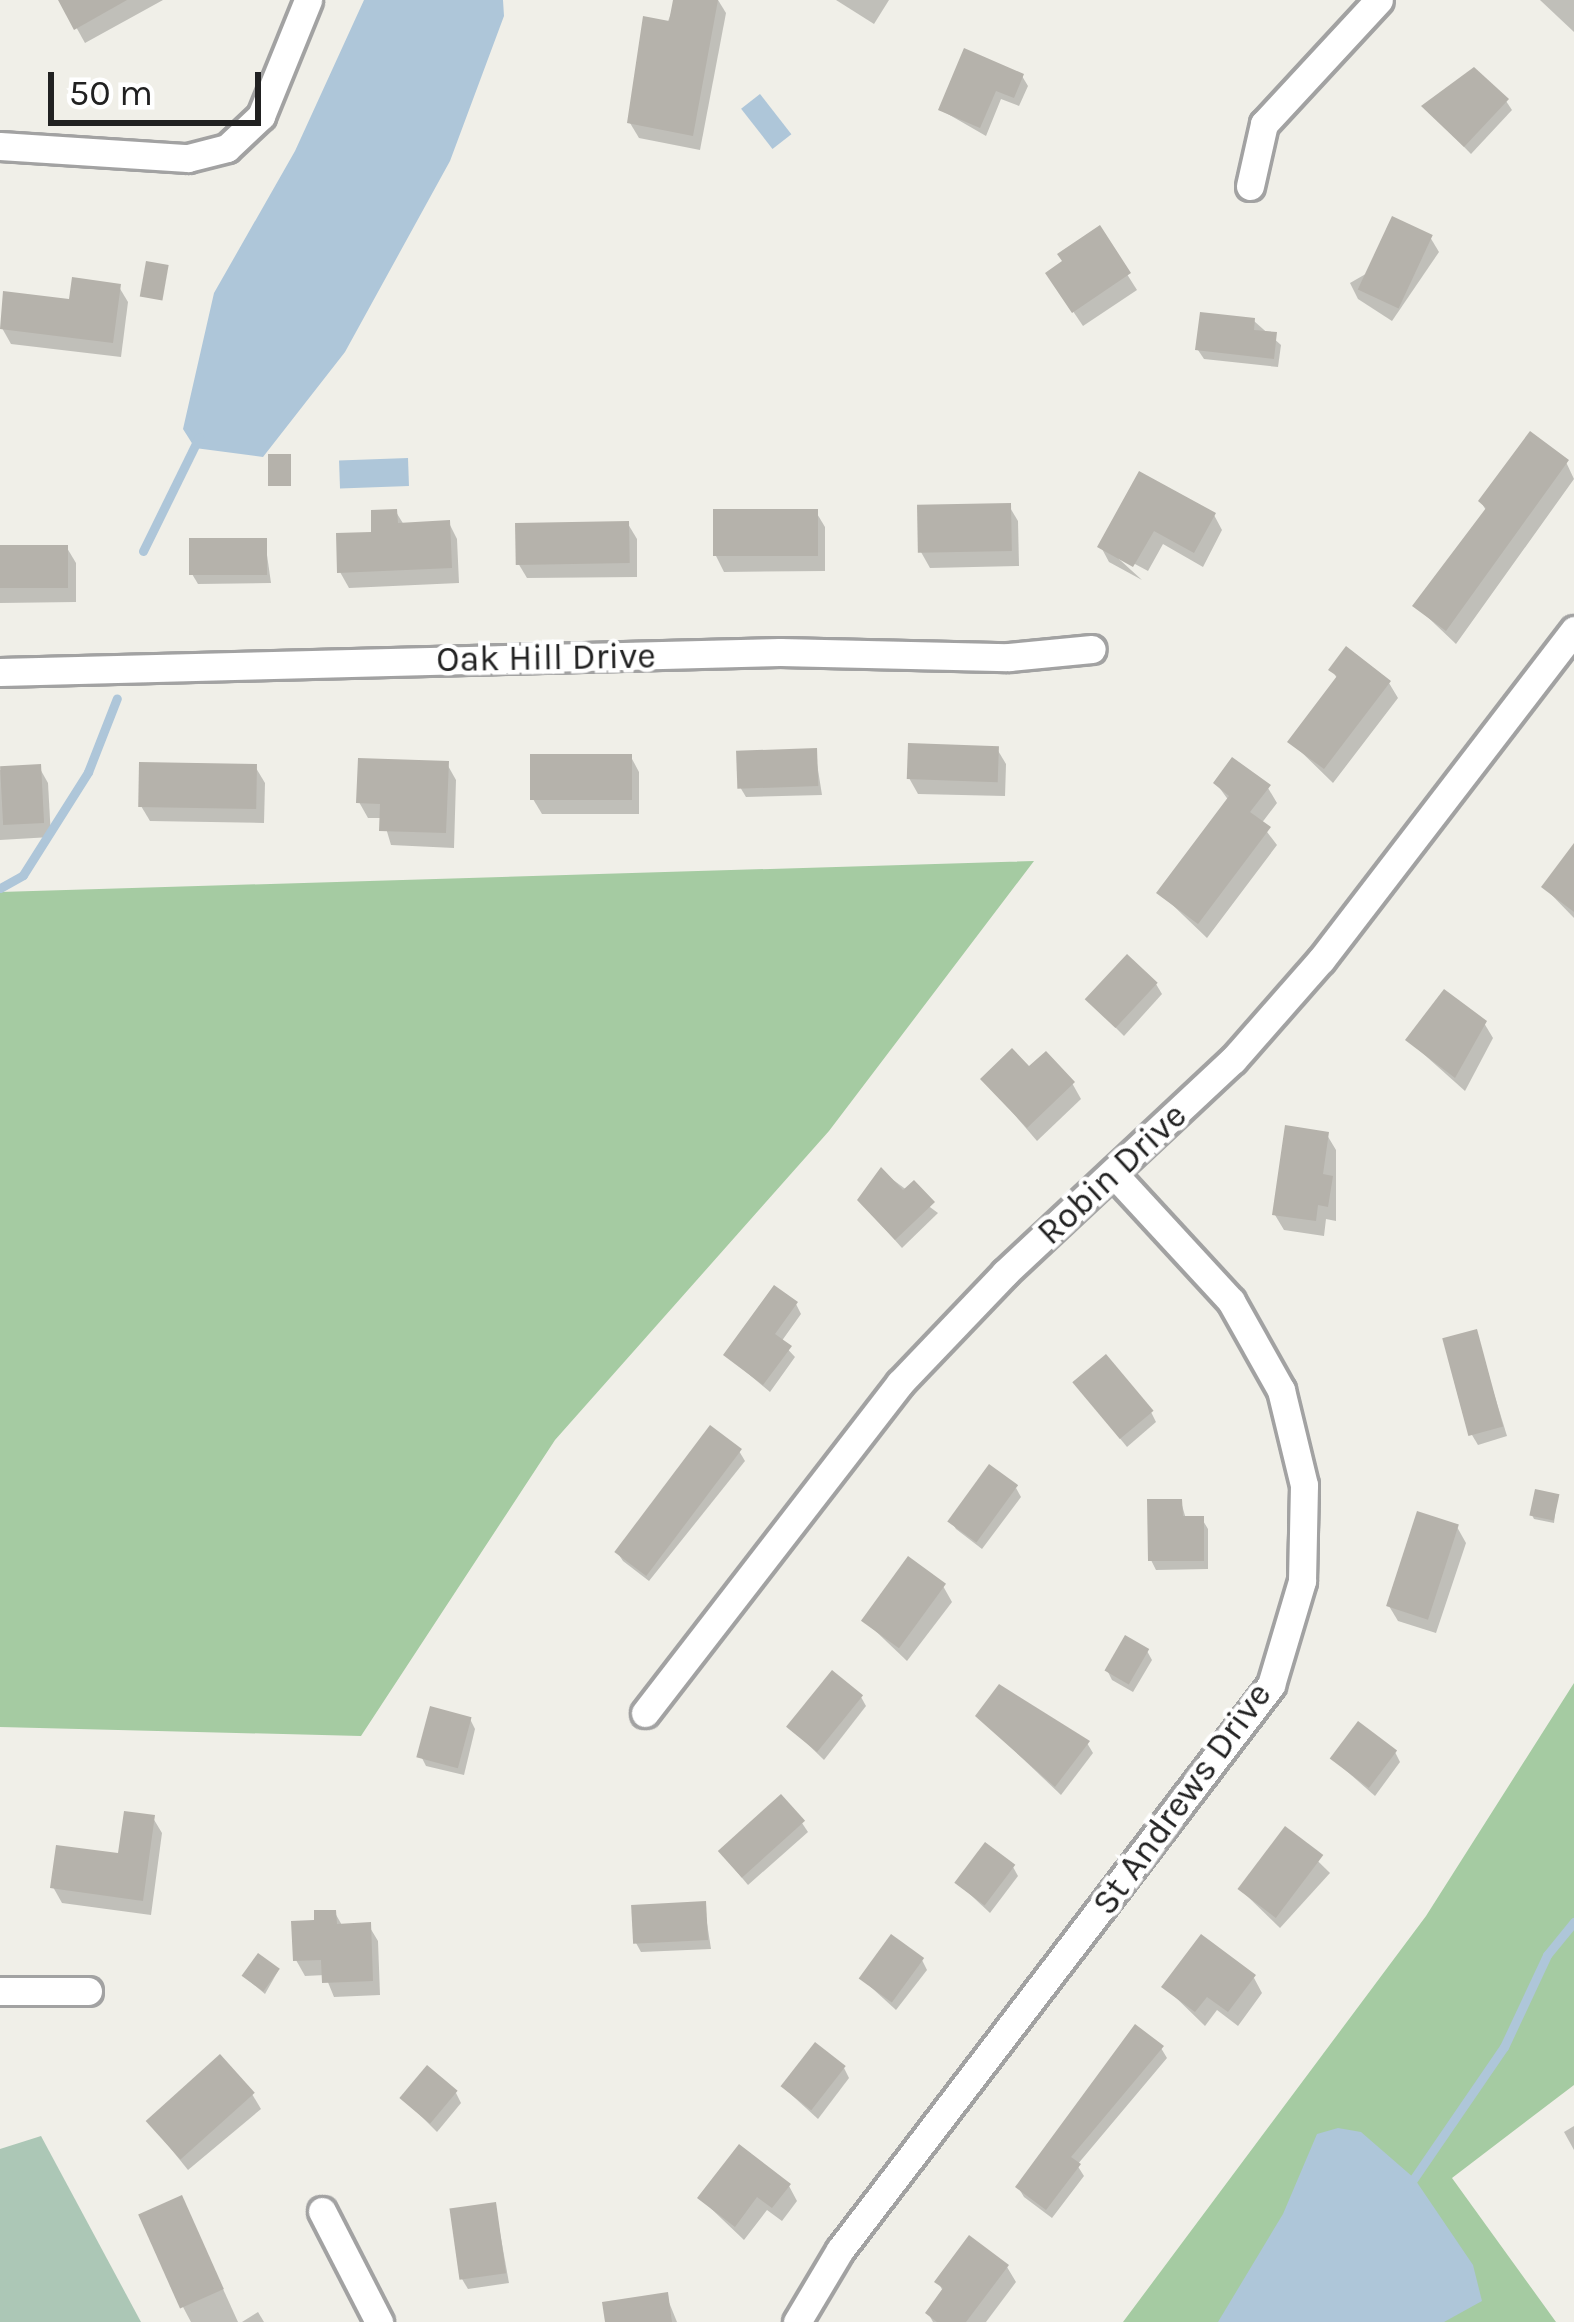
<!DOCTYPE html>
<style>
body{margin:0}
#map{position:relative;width:1574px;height:2322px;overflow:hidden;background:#f0efe8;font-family:Karla,sans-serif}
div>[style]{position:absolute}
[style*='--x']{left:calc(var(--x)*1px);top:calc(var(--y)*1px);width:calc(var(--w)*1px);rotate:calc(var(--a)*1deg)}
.forest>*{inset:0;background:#a5cba2}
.cemetery>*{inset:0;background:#acc7b6}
.water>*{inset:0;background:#aec6d9;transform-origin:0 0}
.shadow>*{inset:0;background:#0003}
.stream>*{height:9px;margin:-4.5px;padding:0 4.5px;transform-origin:4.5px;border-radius:4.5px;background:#aec6d9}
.building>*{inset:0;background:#b5b2ab;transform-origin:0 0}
.roads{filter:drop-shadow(3px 0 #a2a2a2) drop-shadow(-3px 0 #a2a2a2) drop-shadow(0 3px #a2a2a2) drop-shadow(0 -3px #a2a2a2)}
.minor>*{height:27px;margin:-13.5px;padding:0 13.5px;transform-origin:13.5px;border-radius:13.5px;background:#fff}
span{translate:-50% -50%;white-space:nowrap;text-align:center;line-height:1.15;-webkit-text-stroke:9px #fff;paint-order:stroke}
.street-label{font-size:36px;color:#212121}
.scale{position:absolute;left:48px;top:72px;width:213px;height:54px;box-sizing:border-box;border:6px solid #212121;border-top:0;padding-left:15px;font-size:36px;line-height:42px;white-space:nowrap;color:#212121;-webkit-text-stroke:9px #fff;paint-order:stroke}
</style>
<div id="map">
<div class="forest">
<div style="clip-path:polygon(1034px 861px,829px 1131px,555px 1440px,361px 1736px,0 1727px,0 892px)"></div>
<div style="clip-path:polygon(1574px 1683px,1574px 2085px,1452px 2178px,1556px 2322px,1123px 2322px,1426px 1916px)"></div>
</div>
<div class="cemetery">
<div style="clip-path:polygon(41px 2136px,141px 2322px,0 2322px,0 2149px)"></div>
</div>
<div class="water">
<div style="clip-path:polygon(364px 0,503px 0,504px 16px,450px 161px,345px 352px,263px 457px,195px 448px,183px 429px,214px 293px,295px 151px)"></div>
<div style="left:760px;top:94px;width:51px;height:24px;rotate:52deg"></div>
<div style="left:408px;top:458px;width:28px;height:69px;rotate:88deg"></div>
<div style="clip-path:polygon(1338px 2128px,1361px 2132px,1414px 2178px,1473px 2265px,1482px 2301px,1444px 2322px,1218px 2322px,1283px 2214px,1317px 2134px)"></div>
</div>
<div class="shadow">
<div style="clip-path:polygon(61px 0,163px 0,85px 43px)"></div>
<div style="clip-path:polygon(676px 0,718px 0,726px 13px,700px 150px,639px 138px,630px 123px)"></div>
<div style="clip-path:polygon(836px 0,889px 0,874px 24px)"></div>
<div style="clip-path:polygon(1574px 0,1574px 32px,1540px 0)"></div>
<div style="clip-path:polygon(1022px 76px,1028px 86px,1019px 106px,1001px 99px,986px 136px,941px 110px)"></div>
<div style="clip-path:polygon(1506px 101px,1512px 110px,1471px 154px,1425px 107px)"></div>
<div style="clip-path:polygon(1099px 230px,1137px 290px,1083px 326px,1058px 289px)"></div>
<div style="clip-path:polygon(1430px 237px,1439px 252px,1392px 321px,1358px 299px,1350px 283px)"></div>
<div style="clip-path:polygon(119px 287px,128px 302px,121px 357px,11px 344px,2px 328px)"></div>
<div style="clip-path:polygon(1254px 321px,1281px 345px,1278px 367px,1204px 359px,1198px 350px)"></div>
<div style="clip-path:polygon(1566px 462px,1574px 479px,1456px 644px,1416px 606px,1487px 512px,1481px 502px)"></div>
<div style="clip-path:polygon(1140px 475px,1214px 515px,1222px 530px,1203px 567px,1163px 544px,1148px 571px,1109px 550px,1142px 580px,1109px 562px,1101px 547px)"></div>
<div style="clip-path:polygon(1009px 506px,1018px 521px,1019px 566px,930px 568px,921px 552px)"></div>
<div style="clip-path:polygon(396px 512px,404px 525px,449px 523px,457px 539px,459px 583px,349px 588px,340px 572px)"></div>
<div style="clip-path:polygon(816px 512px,825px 527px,825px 571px,724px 572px,716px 556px)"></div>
<div style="clip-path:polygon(628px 524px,637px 539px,637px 577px,527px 578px,518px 563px)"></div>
<div style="clip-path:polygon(265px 541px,271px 583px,198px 584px,192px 574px)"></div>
<div style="clip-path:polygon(0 548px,67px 548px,76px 563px,76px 602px,0 603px)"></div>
<div style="clip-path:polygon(1332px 670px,1389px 683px,1398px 698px,1333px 783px,1291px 742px,1338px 680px)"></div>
<div style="clip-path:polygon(997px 749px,1006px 764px,1005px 796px,918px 794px,909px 778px)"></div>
<div style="clip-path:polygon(815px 751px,822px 795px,746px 797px,740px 787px)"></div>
<div style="clip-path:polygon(631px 757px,639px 772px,639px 814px,542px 814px,533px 799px)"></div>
<div style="clip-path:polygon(447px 764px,456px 780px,454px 848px,391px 845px,383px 818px,368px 818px,359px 802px)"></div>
<div style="clip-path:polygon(39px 767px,48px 783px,51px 837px,0 840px,0 770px)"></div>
<div style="clip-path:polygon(256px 768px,265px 783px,264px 823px,150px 821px,141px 806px)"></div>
<div style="clip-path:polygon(1216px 783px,1268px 788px,1277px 803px,1261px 824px,1277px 845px,1207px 938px,1160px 893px,1229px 801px)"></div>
<div style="clip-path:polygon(1574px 848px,1574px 918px,1544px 887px)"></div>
<div style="clip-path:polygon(1156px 984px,1162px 994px,1124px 1036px,1089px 1001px)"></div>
<div style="clip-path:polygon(1484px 1023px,1493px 1038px,1465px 1091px,1409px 1041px)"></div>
<div style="clip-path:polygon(1029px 1071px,1072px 1083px,1081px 1099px,1037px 1141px,984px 1079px)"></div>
<div style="clip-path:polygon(1327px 1135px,1336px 1150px,1336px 1221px,1326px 1219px,1324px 1236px,1284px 1230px,1275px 1215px)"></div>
<div style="clip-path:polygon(881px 1171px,938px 1213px,902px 1248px,860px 1201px)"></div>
<div style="clip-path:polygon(796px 1304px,801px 1314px,781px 1342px,795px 1357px,770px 1392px,726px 1355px)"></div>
<div style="clip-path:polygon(1475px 1332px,1507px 1436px,1478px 1445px,1472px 1435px)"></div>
<div style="clip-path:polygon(1082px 1392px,1151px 1412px,1156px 1422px,1127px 1447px)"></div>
<div style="clip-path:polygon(739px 1451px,745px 1461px,649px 1581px,623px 1561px,617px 1552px)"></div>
<div style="clip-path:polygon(1016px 1488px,1021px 1497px,982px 1549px,956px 1529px,950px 1520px)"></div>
<div style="clip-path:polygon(1557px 1497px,1554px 1523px,1534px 1519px,1532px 1515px)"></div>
<div style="clip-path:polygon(1181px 1502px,1186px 1519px,1202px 1519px,1208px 1529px,1208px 1569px,1156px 1570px,1151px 1560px)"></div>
<div style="clip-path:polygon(1457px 1527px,1466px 1543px,1436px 1633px,1398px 1621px,1389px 1606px)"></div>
<div style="clip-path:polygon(943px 1586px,952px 1602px,907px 1661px,864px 1620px)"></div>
<div style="clip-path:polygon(1147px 1651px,1152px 1660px,1133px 1692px,1112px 1680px,1107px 1670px)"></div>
<div style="clip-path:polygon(861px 1697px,866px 1706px,824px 1760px,790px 1727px)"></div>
<div style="clip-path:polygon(978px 1716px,1087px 1743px,1093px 1753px,1061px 1795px)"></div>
<div style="clip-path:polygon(470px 1719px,475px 1729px,464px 1775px,426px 1766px,421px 1756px)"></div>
<div style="clip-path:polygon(1395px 1752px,1400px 1762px,1375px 1796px,1333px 1759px)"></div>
<div style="clip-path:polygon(153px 1818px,162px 1833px,151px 1915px,62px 1903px,53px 1887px,120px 1857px)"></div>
<div style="clip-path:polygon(802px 1823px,808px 1832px,748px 1885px,727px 1860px)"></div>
<div style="clip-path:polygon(1286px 1830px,1330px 1873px,1280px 1928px,1240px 1889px)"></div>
<div style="clip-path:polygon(1013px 1867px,1018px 1876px,990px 1913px,958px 1883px)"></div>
<div style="clip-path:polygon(704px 1904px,711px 1949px,641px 1952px,636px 1943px)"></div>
<div style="clip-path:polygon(335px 1913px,343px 1927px,369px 1926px,378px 1941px,380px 1995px,334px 1997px,325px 1975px,305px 1976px,296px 1960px,317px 1922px)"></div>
<div style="clip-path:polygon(922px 1960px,927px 1970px,896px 2010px,861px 1978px)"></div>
<div style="clip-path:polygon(278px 1971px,265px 1994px,247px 1979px)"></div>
<div style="clip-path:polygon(1254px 1978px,1262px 1993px,1238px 2026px,1217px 2010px,1205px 2026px,1165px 1987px)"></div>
<div style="clip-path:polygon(1161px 2048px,1167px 2058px,1077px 2165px,1084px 2176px,1052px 2218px,1024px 2197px,1018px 2187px)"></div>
<div style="clip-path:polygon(844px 2068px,849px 2078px,818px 2119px,784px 2088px)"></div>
<div style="clip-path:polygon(456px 2093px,461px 2103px,437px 2132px,403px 2098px)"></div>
<div style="clip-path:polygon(252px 2094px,261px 2109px,188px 2170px,150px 2123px)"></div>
<div style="clip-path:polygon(1574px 2126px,1574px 2150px,1564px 2132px)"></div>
<div style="clip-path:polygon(789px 2186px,797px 2201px,782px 2221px,767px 2210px,744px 2240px,701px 2199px)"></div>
<div style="clip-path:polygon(495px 2205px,509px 2283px,468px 2289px,462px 2279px)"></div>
<div style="clip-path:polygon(189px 2214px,238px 2322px,191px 2322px,183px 2307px)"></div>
<div style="clip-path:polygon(1007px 2267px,1016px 2282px,986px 2322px,933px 2322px,928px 2313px,944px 2293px,938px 2282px)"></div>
<div style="clip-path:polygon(666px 2295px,677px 2322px,608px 2322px)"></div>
<div style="clip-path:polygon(258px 2312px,264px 2322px,242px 2322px)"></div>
</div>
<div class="stream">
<div style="--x:143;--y:551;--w:127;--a:-63.8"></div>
<div style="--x:0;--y:888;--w:26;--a:-29"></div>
<div style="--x:23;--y:875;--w:122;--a:-57.7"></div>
<div style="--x:88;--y:772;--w:79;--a:-68.6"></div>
<div style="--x:1408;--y:2187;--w:170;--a:-55.6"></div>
<div style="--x:1504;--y:2047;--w:102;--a:-64.9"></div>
<div style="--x:1547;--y:1955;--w:43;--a:-50.7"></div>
</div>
<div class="building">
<div style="clip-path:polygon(58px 0,127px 0,74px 30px)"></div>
<div style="clip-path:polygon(673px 0,718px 0,693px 136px,627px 123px,643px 16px,669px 21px)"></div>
<div style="clip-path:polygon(964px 48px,1024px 74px,1014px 98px,996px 91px,980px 128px,938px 110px)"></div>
<div style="clip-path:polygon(1474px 67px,1509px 99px,1464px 147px,1421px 106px)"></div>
<div style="left:1392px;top:216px;width:45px;height:81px;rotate:25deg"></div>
<div style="clip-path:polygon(1100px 225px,1131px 273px,1072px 313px,1045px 273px,1062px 261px,1057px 254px)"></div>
<div style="left:146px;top:261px;width:23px;height:36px;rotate:10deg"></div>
<div style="clip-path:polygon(72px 277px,121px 284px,113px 343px,0 329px,3px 291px,69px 299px)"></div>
<div style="clip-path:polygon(1200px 312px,1255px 318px,1254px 330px,1277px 332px,1274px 359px,1195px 350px)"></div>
<div style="clip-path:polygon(1530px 431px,1569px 460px,1446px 631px,1412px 606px,1486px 508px,1478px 501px)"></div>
<div style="left:268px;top:454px;width:23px;height:32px"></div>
<div style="clip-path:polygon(1139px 471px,1216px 513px,1194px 553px,1154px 531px,1133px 567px,1097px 547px)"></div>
<div style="left:1011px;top:503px;width:48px;height:94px;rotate:89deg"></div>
<div style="clip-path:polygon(397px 509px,398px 523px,450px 520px,452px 568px,337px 573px,336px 533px,371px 532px,371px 510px)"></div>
<div style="left:818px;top:509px;width:47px;height:105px;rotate:90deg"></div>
<div style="left:629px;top:521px;width:42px;height:114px;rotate:89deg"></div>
<div style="left:189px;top:538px;width:78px;height:37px"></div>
<div style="left:0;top:545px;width:68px;height:43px"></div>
<div style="clip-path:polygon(1346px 646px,1391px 681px,1324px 769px,1287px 742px,1337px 676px,1328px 670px)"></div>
<div style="left:908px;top:743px;width:91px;height:36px;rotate:2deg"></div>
<div style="left:817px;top:748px;width:38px;height:81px;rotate:88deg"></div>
<div style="left:530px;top:754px;width:102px;height:46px"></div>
<div style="clip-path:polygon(1232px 757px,1271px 785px,1250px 812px,1271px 827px,1198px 924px,1156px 893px,1229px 796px,1213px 783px)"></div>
<div style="clip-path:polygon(358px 758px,449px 761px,446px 833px,379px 831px,380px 804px,356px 803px)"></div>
<div style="left:139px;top:762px;width:118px;height:45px;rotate:1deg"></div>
<div style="left:41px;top:764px;width:59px;height:41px;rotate:87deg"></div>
<div style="clip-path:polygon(1574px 843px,1574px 912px,1541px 887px)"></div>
<div style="left:1127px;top:954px;width:42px;height:62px;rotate:43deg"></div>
<div style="clip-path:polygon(1444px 989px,1487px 1021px,1455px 1078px,1405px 1040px)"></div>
<div style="clip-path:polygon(1012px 1048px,1029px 1066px,1046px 1051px,1075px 1082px,1027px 1128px,980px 1079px)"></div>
<div style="clip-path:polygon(1285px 1125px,1329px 1132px,1323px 1174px,1333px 1176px,1328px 1207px,1318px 1205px,1316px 1221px,1272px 1215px)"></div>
<div style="clip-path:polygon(881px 1167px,903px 1190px,914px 1180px,935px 1202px,895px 1240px,857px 1200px)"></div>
<div style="clip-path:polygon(774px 1285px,798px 1302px,775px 1334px,792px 1346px,763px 1385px,723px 1355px)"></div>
<div style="left:1477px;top:1329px;width:101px;height:36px;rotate:75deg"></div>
<div style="left:1106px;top:1354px;width:74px;height:44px;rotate:50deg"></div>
<div style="left:710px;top:1425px;width:40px;height:159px;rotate:37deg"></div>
<div style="left:989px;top:1464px;width:36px;height:71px;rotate:36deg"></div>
<div style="left:1535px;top:1489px;width:25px;height:27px;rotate:12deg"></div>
<div style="clip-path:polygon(1147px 1499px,1182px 1499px,1183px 1516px,1204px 1516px,1204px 1561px,1148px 1561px)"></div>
<div style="left:1417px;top:1511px;width:44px;height:100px;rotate:18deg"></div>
<div style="left:908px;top:1556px;width:47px;height:80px;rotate:36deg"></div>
<div style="left:1125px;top:1635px;width:28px;height:41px;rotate:30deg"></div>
<div style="left:832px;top:1670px;width:40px;height:73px;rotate:39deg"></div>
<div style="clip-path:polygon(999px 1684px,1090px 1741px,1055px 1787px,975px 1716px)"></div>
<div style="left:430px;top:1706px;width:43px;height:53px;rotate:15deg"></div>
<div style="left:1358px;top:1721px;width:49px;height:47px;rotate:37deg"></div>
<div style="left:781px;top:1794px;width:36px;height:85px;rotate:48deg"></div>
<div style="clip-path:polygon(124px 1811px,155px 1815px,143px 1901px,50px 1888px,56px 1845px,118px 1853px)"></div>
<div style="left:1285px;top:1826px;width:48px;height:79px;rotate:37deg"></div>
<div style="left:985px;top:1842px;width:38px;height:51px;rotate:37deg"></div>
<div style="left:706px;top:1901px;width:39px;height:75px;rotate:87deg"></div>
<div style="clip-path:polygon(314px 1910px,336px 1910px,337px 1924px,371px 1922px,373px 1981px,322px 1983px,321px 1960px,293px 1961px,291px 1921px,314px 1920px)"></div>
<div style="left:891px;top:1934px;width:41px;height:55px;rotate:36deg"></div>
<div style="clip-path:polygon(1201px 1934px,1256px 1975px,1228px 2012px,1207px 1997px,1195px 2012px,1161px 1987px)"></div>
<div style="left:258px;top:1953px;width:27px;height:28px;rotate:36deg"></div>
<div style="clip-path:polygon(1135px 2024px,1164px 2046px,1071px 2157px,1081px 2164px,1046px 2210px,1015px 2187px)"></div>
<div style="left:815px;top:2042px;width:39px;height:56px;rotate:38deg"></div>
<div style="left:220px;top:2054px;width:52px;height:100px;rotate:48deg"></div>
<div style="left:427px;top:2065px;width:40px;height:43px;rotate:40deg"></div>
<div style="clip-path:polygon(739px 2144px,791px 2184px,772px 2208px,757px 2197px,735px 2227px,697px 2198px)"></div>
<div style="left:182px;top:2195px;width:103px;height:48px;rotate:66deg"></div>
<div style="left:496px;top:2202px;width:72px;height:47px;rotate:82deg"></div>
<div style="clip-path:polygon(969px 2235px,1009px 2265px,966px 2322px,937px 2322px,925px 2313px,943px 2288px,934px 2282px)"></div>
<div style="clip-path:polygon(668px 2292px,672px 2322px,605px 2322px,602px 2302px)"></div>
</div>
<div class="roads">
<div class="minor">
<div style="--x:0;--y:146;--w:188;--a:3.7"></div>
<div style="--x:188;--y:158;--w:40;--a:-14.4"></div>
<div style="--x:227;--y:148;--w:47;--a:-43.3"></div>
<div style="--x:261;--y:116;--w:125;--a:-67.9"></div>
<div style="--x:1250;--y:186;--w:64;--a:-77.3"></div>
<div style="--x:1264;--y:124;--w:169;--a:-47.2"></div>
<div style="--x:0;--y:672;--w:780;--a:-1.47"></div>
<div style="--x:780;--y:652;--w:229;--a:1.3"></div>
<div style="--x:1009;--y:657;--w:83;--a:-5.5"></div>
<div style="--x:645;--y:1713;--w:417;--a:-52.3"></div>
<div style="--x:900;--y:1383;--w:152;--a:-46.3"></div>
<div style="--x:1005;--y:1273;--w:312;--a:-43.1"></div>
<div style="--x:1233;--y:1060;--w:133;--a:-48.7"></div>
<div style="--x:1321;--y:960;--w:416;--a:-52.5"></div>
<div style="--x:0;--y:1991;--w:88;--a:0"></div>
<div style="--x:322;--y:2211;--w:125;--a:62.8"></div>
<div style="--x:797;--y:2322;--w:84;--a:-59.2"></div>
<div style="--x:840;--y:2250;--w:711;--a:-52.66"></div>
<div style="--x:1271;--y:1685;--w:109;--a:-73.4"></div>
<div style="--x:1302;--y:1581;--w:96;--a:-88.8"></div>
<div style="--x:1304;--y:1485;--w:98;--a:-103.6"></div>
<div style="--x:1281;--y:1390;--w:102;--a:-119.3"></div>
<div style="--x:1231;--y:1301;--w:174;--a:-132.7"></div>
</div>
</div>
<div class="street-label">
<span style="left:546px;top:658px;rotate:-1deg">Oak Hill Drive</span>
<span style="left:1112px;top:1174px;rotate:-43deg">Robin Drive</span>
<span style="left:1182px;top:1799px;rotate:-54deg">St Andrews Drive</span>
</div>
<div class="scale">50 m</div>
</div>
